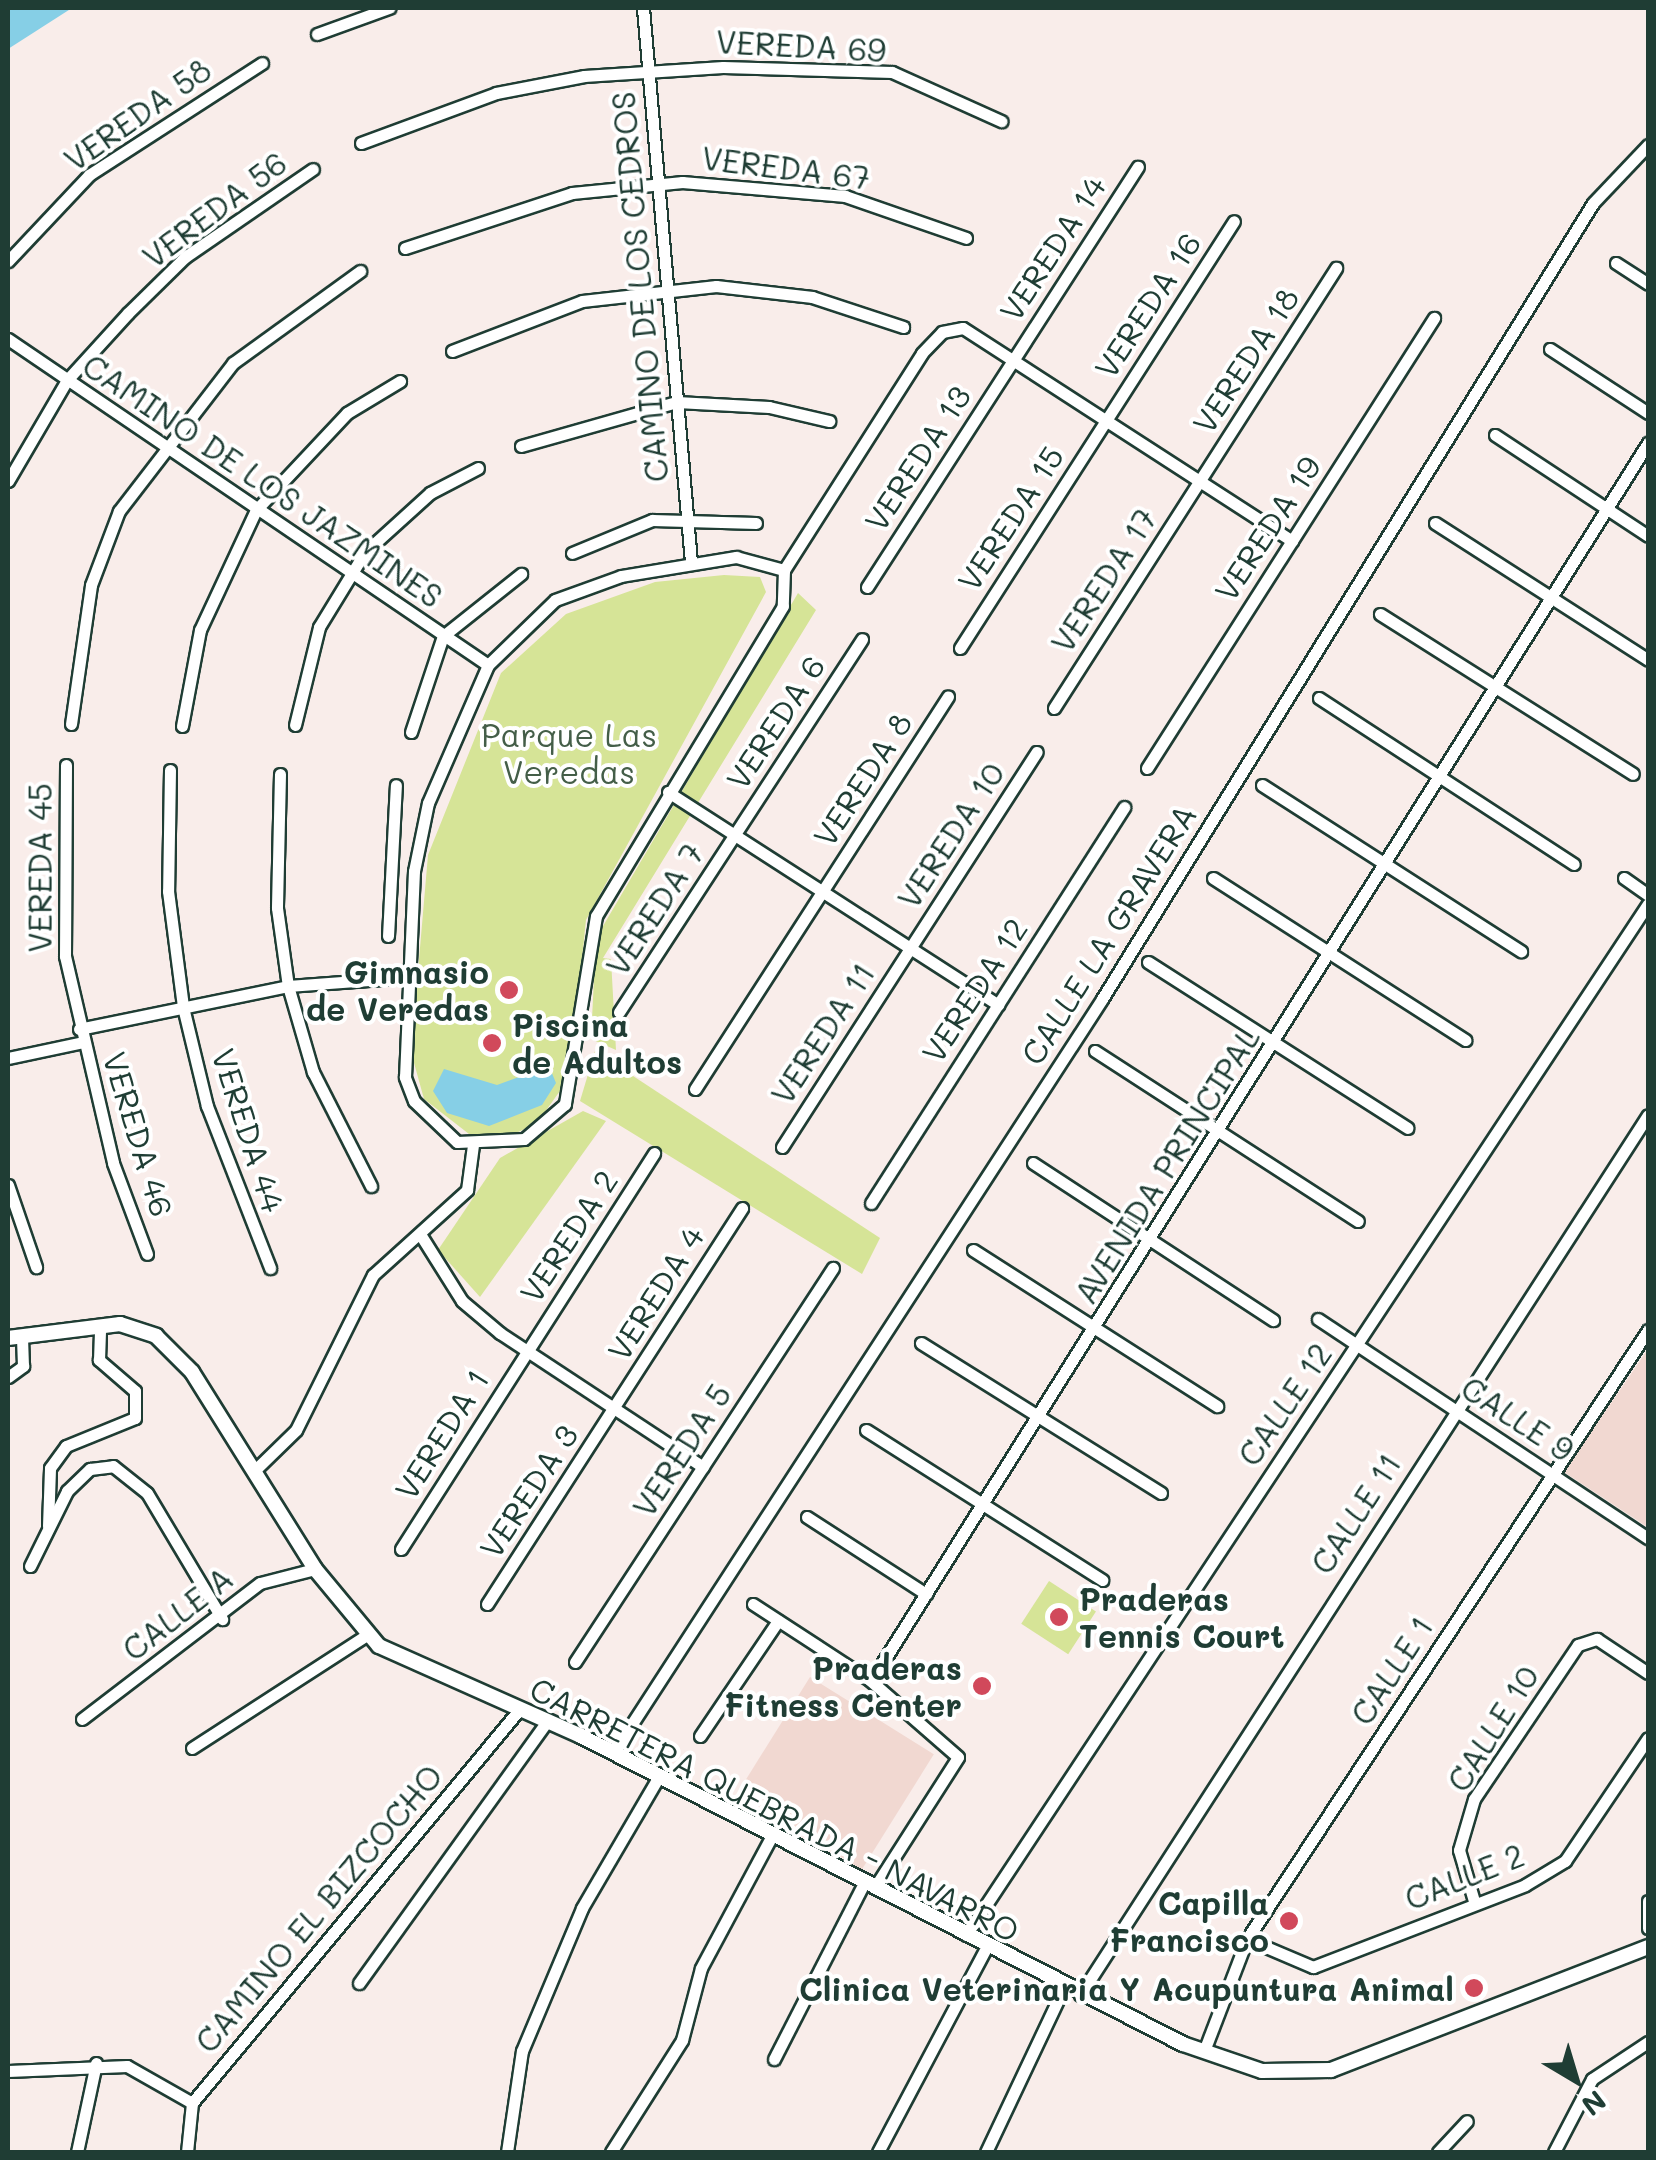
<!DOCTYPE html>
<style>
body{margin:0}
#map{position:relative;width:1656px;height:2160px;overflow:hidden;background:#f9edea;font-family:Mali,sans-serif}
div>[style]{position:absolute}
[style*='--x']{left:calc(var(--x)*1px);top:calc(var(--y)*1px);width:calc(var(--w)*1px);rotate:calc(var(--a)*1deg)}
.built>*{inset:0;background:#f1d8d1;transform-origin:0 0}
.green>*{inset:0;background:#d6e497;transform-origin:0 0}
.water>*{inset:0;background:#86cfe6}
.roads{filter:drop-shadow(2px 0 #1f3d34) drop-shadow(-2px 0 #1f3d34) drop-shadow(0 2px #1f3d34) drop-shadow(0 -2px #1f3d34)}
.minor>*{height:11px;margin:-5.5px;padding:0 5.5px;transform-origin:5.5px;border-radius:5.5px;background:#fff}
.tertiary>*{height:14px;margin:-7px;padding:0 7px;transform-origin:7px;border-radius:7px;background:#fff}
.dots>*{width:28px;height:28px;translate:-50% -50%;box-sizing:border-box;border:5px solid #fff;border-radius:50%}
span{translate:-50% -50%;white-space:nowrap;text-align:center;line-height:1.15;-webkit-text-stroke:8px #fff;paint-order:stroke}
.street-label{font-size:32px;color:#1f3d34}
.park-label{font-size:32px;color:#445e48}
.poi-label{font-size:32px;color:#1f3d34;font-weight:700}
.right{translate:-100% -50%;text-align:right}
.left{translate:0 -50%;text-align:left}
.frame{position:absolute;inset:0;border:10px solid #1f3d34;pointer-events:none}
.north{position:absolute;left:1526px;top:2030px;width:100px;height:100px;-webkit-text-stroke:8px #fff;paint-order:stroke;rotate:142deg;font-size:28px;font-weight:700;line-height:40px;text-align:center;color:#1f3d34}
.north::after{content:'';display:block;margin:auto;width:35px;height:45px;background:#1f3d34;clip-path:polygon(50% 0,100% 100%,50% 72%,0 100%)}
</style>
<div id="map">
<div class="built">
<div style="clip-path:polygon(1648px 1349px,1648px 1523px,1646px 1526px,1564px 1472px)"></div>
<div style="left:810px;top:1677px;width:146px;height:136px;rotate:32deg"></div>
</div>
<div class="green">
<div style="clip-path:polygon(724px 575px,760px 577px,766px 592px,586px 920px,570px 1077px,537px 1123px,512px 1135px,469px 1134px,424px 1099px,411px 1052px,428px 855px,501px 673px,566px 614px,655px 582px)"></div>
<div style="clip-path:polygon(798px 593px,816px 610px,603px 958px,611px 959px,616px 1050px,591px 1039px,596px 938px)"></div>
<div style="clip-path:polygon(595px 1051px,880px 1238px,862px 1274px,580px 1101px)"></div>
<div style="clip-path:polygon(583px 1111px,606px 1121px,480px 1297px,438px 1250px,500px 1158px)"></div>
<div style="left:1049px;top:1581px;width:56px;height:51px;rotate:33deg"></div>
</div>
<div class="water">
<div style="clip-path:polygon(8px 8px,72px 8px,8px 49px)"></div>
<div style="clip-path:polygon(549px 1066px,556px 1083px,542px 1105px,489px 1126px,447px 1113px,433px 1091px,444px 1069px,497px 1085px)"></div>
</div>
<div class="roads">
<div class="minor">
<div style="--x:643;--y:8;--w:556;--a:85.05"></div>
<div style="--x:317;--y:34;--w:77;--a:-19.9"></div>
<div style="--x:361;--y:143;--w:144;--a:-20.3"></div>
<div style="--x:496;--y:93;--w:90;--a:-10.9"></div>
<div style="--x:584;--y:76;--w:139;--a:-3.7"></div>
<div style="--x:723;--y:67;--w:169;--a:1.7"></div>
<div style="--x:892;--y:72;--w:120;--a:24.2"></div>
<div style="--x:405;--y:248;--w:176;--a:-18.2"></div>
<div style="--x:572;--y:193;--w:111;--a:-5.7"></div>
<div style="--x:682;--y:182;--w:164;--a:4.9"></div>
<div style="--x:845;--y:196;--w:128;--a:19.1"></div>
<div style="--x:8;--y:261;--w:118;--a:-46.7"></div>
<div style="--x:89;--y:175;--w:206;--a:-32.9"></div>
<div style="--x:1616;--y:263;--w:38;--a:33"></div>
<div style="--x:8;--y:339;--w:580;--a:34.18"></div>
<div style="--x:1550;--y:349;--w:117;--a:33.1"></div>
<div style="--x:452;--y:351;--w:139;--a:-21"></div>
<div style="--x:582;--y:301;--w:135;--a:-6.4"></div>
<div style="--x:716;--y:286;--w:97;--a:6.5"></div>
<div style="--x:812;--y:297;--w:96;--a:18.2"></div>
<div style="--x:1495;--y:435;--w:183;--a:33.4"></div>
<div style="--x:521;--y:446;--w:162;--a:-15.8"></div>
<div style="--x:677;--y:402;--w:92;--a:3.1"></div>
<div style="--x:769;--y:407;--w:62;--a:13.1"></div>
<div style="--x:8;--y:481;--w:117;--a:-59.7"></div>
<div style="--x:67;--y:380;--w:91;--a:-47.7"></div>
<div style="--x:128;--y:313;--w:80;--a:-44.5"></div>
<div style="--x:185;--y:257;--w:155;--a:-34.5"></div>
<div style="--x:1435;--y:523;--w:253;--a:32.7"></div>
<div style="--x:572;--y:553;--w:87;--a:-22.4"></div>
<div style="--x:652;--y:520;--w:104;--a:1.7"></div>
<div style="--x:736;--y:557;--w:50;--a:15.2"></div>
<div style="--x:784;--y:570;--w:36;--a:92"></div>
<div style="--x:783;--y:606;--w:362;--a:121.1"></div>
<div style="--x:596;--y:916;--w:191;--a:99.4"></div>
<div style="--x:565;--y:1104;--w:54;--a:139.5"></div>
<div style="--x:524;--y:1139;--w:67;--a:177.4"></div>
<div style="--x:457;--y:1142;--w:59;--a:-136.4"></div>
<div style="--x:414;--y:1101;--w:26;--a:-111"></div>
<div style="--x:405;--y:1077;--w:206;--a:-87.5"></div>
<div style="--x:414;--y:871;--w:69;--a:-78.4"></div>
<div style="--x:428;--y:803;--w:150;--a:-66.5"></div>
<div style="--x:488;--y:665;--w:93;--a:-44.1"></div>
<div style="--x:555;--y:600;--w:70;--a:-20"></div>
<div style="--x:621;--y:576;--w:117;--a:-9.4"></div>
<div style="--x:784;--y:570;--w:257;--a:-57.5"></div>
<div style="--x:922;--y:353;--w:29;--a:-46"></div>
<div style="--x:942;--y:332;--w:21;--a:-11"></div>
<div style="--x:963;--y:328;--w:392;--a:32.9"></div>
<div style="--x:867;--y:587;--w:500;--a:-57.2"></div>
<div style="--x:1380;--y:614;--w:299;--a:32.3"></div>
<div style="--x:960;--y:648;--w:507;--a:-57.31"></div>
<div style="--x:1319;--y:698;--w:304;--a:33.1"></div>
<div style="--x:1054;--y:708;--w:523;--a:-57.34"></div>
<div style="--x:71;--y:724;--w:140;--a:-81.8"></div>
<div style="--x:91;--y:585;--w:79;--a:-69.3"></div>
<div style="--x:119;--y:511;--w:187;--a:-52.4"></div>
<div style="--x:233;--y:363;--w:157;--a:-35.9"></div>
<div style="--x:295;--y:725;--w:101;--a:-76.2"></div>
<div style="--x:319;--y:627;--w:88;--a:-58.5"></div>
<div style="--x:365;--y:552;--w:88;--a:-42.2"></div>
<div style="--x:430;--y:493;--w:54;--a:-27.5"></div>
<div style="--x:182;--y:726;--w:98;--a:-79.4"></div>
<div style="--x:200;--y:630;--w:132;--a:-65"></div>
<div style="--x:256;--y:510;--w:133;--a:-46.8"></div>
<div style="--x:347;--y:413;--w:62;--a:-31.1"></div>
<div style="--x:411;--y:732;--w:101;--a:-71.6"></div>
<div style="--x:443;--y:636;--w:100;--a:-38.5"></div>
<div style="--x:66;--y:765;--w:191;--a:90.3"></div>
<div style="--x:65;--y:956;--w:212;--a:76.9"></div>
<div style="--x:113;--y:1163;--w:97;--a:69.5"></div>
<div style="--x:1147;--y:768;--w:534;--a:-57.47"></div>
<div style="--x:170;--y:770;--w:121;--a:90.9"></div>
<div style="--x:168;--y:891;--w:117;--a:82.6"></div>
<div style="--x:183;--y:1007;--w:102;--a:76.4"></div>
<div style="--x:207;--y:1106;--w:174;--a:68.7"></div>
<div style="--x:280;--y:774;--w:134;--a:91.3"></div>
<div style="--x:277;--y:908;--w:79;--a:82"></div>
<div style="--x:288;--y:986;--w:90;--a:73.8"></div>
<div style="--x:313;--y:1072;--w:128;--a:63"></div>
<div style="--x:1262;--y:785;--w:308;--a:32.7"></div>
<div style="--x:668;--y:792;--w:393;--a:32.8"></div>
<div style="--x:1213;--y:878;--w:300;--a:32.7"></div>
<div style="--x:1624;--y:878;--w:29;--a:35"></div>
<div style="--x:388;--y:936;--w:151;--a:-87"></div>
<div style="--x:1148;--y:962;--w:308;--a:32.6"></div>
<div style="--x:619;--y:1012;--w:445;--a:-56.9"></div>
<div style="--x:79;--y:1029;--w:213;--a:-11.6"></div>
<div style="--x:288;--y:986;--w:122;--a:-4.2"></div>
<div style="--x:1095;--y:1051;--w:313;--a:32.9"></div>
<div style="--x:8;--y:1058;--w:77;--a:-12"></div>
<div style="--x:695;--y:1089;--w:467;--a:-57.2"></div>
<div style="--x:782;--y:1147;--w:470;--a:-57.2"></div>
<div style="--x:1033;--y:1163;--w:287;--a:33.2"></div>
<div style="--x:8;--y:1185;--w:87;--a:71.1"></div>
<div style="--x:871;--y:1203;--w:470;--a:-57.4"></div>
<div style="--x:420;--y:1234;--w:79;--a:57.9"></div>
<div style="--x:462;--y:1301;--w:50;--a:40.1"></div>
<div style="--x:500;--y:1333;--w:243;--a:33.4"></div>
<div style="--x:973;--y:1250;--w:290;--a:32.6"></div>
<div style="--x:1318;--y:1319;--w:396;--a:33.6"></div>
<div style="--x:921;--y:1343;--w:283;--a:32"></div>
<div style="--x:8;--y:1377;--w:19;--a:-36"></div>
<div style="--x:23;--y:1366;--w:30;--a:-92"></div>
<div style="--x:866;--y:1430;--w:280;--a:32.4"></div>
<div style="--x:255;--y:1470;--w:57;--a:-44.3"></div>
<div style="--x:296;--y:1430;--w:173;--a:-63.6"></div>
<div style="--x:373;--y:1275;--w:127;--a:-42.1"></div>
<div style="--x:467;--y:1190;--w:45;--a:-82.4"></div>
<div style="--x:807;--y:1517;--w:142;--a:32.9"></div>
<div style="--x:48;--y:1526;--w:58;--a:-88"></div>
<div style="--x:50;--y:1468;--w:27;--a:-54"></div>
<div style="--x:66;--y:1446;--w:74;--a:-22.1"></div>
<div style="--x:135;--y:1418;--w:27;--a:-90"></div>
<div style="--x:135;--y:1391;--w:48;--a:-139.3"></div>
<div style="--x:99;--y:1360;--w:34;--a:-88"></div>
<div style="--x:401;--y:1549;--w:470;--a:-57.4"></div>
<div style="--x:30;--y:1566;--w:84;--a:-63.7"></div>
<div style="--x:67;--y:1491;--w:32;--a:-44"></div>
<div style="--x:90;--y:1469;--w:23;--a:-7"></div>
<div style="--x:113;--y:1466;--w:43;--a:38.5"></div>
<div style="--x:147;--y:1493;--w:147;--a:59.2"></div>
<div style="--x:487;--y:1604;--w:471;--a:-57.2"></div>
<div style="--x:753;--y:1604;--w:141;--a:33.1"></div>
<div style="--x:575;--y:1662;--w:471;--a:-56.8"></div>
<div style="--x:82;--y:1719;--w:224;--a:-37.4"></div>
<div style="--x:260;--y:1583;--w:57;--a:-14.3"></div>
<div style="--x:700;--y:1736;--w:139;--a:-55.9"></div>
<div style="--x:192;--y:1748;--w:206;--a:-32.9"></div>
<div style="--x:613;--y:1753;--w:899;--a:-57.03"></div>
<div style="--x:1102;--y:999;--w:935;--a:-58.33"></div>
<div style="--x:1593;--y:203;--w:80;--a:-46.5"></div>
<div style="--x:875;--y:1887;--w:154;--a:-57.4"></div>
<div style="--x:958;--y:1757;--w:116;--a:-138.9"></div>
<div style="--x:871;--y:1681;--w:1462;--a:-57.89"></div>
<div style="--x:1474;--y:1901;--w:53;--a:-106.4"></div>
<div style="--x:1459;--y:1850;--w:53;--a:-73.6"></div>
<div style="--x:1474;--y:1799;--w:186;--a:-56"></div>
<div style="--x:1578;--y:1645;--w:20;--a:-18"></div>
<div style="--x:1597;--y:1639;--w:61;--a:33.7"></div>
<div style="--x:1648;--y:1901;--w:27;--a:90"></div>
<div style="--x:966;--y:1935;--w:1236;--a:-56.52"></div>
<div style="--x:1247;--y:1939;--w:72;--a:23"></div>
<div style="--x:1313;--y:1967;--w:227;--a:-21.1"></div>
<div style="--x:1525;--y:1885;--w:47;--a:-31"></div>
<div style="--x:1565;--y:1861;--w:148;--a:-56"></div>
<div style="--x:359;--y:1983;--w:322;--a:-54.3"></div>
<div style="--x:1080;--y:1995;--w:1047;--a:-57.16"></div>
<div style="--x:1204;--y:2051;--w:120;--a:-69"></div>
<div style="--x:1247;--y:1939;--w:729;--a:-56.64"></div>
<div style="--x:774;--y:2059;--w:198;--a:-62.9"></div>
<div style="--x:8;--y:2071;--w:119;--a:-2.4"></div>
<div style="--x:127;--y:2066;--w:75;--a:29.6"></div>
<div style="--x:77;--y:2152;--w:91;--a:-77.9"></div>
<div style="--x:187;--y:2152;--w:49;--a:-84.2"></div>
<div style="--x:192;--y:2103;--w:511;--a:-50.24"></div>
<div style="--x:507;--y:2152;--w:102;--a:-81.6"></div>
<div style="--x:522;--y:2051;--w:155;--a:-67.2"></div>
<div style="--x:582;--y:1908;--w:151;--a:-59.7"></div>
<div style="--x:611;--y:2152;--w:133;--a:-57.6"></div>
<div style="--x:682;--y:2040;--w:74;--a:-75.2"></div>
<div style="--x:701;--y:1968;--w:152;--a:-61.8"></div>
<div style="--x:878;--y:2152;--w:233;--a:-62.1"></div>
<div style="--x:986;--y:2152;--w:183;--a:-64.7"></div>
<div style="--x:1438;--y:2152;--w:42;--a:-46.9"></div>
<div style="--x:1554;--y:2152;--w:82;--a:-62.5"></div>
<div style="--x:1592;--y:2079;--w:67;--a:-33.5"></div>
</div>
<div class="tertiary">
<div style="--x:8;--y:1338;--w:113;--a:-7.1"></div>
<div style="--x:120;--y:1324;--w:38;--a:18"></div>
<div style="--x:156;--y:1336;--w:51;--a:45"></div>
<div style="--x:192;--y:1372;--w:232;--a:58"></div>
<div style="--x:315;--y:1569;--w:100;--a:50.3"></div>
<div style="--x:379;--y:1646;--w:221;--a:24"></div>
<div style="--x:581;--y:1736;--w:676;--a:27.1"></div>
<div style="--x:1183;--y:2044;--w:83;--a:18.9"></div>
<div style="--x:1262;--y:2071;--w:69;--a:-0.8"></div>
<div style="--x:1331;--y:2070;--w:340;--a:-21.2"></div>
</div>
</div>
<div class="dots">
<div style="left:509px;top:990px;background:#d1495b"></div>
<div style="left:492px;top:1043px;background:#d1495b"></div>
<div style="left:1059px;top:1617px;background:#d1495b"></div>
<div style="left:982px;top:1686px;background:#d1495b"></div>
<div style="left:1289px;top:1921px;background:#d1495b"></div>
<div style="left:1474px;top:1988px;background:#d1495b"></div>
</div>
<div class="street-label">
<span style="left:801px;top:45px;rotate:3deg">VEREDA 69</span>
<span style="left:137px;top:114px;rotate:-35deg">VEREDA 58</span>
<span style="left:786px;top:167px;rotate:7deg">VEREDA 67</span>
<span style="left:214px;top:209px;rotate:-37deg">VEREDA 56</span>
<span style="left:1052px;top:248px;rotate:-57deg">VEREDA 14</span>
<span style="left:639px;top:287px;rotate:-95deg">CAMINO DE LOS CEDROS</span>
<span style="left:1147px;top:305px;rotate:-57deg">VEREDA 16</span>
<span style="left:1245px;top:360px;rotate:-57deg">VEREDA 18</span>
<span style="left:917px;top:458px;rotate:-57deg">VEREDA 13</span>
<span style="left:263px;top:480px;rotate:34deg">CAMINO DE LOS JAZMINES</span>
<span style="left:1010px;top:518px;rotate:-57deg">VEREDA 15</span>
<span style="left:1267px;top:528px;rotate:-57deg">VEREDA 19</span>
<span style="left:1103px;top:580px;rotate:-57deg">VEREDA 17</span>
<span style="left:775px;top:722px;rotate:-57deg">VEREDA 6</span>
<span style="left:862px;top:779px;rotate:-57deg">VEREDA 8</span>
<span style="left:950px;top:835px;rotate:-57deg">VEREDA 10</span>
<span style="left:39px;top:868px;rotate:-90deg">VEREDA 45</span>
<span style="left:654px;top:909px;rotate:-57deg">VEREDA 7</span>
<span style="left:1108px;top:934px;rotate:-58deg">CALLE LA GRAVERA</span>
<span style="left:974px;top:990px;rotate:-57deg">VEREDA 12</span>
<span style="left:822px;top:1033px;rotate:-57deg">VEREDA 11</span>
<span style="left:249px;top:1130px;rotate:72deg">VEREDA 44</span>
<span style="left:139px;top:1134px;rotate:73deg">VEREDA 46</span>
<span style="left:1166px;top:1165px;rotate:-58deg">AVENIDA PRINCIPAL</span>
<span style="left:568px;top:1236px;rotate:-57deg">VEREDA 2</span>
<span style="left:655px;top:1293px;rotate:-58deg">VEREDA 4</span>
<span style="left:1284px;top:1404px;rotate:-56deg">CALLE 12</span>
<span style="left:1518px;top:1418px;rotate:33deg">CALLE 9</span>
<span style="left:441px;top:1434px;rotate:-58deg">VEREDA 1</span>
<span style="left:681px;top:1450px;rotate:-57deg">VEREDA 5</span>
<span style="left:528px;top:1491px;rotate:-57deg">VEREDA 3</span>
<span style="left:1355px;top:1513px;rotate:-57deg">CALLE 11</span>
<span style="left:177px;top:1613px;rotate:-38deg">CALLE A</span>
<span style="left:1391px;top:1670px;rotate:-57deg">CALLE 1</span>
<span style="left:1492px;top:1728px;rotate:-58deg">CALLE 10</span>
<span style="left:775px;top:1809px;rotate:27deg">CARRETERA QUEBRADA - NAVARRO</span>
<span style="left:1464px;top:1876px;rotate:-22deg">CALLE 2</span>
<span style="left:318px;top:1908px;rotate:-50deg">CAMINO EL BIZCOCHO</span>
</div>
<div class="park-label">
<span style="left:569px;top:753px">Parque Las<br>Veredas</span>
</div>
<div class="poi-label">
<span class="right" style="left:489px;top:990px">Gimnasio<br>de Veredas</span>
<span class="left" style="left:512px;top:1043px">Piscina<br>de Adultos</span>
<span class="left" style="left:1079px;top:1617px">Praderas<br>Tennis Court</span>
<span class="right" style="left:962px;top:1686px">Praderas<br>Fitness Center</span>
<span class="right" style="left:1269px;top:1921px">Capilla<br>Francisco</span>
<span class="right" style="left:1454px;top:1988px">Clinica Veterinaria Y Acupuntura Animal</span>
</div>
<div class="frame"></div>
<div class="north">N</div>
</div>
